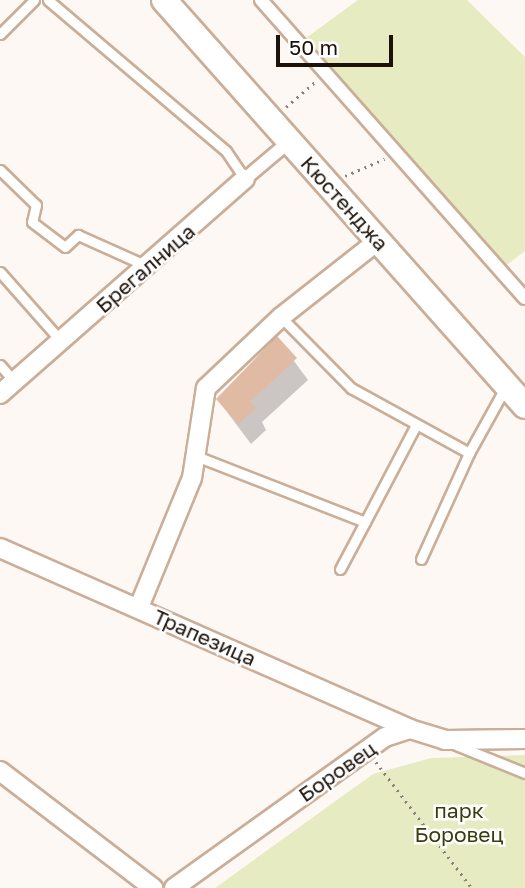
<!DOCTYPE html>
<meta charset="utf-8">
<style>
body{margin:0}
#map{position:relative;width:525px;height:888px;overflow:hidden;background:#fef8f4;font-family:"Golos Text",sans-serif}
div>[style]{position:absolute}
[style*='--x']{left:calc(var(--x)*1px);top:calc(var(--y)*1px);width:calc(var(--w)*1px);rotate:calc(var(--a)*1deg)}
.green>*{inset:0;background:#e7ebc2}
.shadow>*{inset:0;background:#0003}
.building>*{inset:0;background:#e1baa3}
.path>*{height:2.5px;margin-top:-1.25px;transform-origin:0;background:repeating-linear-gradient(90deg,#888079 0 2px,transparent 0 7px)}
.roads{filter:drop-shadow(2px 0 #caae98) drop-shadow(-2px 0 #caae98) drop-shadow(0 2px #caae98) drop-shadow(0 -2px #caae98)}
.service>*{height:9px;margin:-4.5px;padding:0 4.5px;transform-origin:4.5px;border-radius:4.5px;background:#fff}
.pedestrian>*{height:12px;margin:-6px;padding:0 6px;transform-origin:6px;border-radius:6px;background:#fff}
.minor>*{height:18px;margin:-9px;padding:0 9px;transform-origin:9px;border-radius:9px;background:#fff}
.secondary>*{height:24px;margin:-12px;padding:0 12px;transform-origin:12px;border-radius:12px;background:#fff}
span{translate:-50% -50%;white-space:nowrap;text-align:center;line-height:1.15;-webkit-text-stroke:5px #fff;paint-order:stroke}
.street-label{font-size:21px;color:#1c120a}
.park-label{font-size:21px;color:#3b3c0b}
.scale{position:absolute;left:276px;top:35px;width:117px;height:32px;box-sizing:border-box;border:4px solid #1c120a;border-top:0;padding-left:9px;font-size:21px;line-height:24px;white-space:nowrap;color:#1c120a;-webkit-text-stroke:5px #fff;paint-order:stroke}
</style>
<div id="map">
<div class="green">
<div style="clip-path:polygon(358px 0,467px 0,525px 57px,525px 251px,500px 270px,299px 43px)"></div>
<div style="clip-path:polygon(525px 755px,525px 888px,215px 888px,373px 774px,431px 758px)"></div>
</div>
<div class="shadow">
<div style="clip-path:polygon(277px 338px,308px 380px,262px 422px,266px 430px,251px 444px,218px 400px)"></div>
</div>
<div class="building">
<div style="clip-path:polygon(277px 336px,297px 358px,250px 402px,256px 408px,238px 424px,216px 399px)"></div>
</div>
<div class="path">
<div style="--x:286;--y:107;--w:38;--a:-41"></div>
<div style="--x:345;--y:176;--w:43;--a:-23.6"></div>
<div style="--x:376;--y:762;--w:158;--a:52.7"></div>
</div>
<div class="roads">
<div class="service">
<div style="--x:48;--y:0;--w:233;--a:40.3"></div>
<div style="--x:226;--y:151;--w:34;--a:56"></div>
<div style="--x:0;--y:34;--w:48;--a:-45"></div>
<div style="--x:0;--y:170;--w:50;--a:44.2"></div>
<div style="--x:36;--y:205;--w:17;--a:103"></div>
<div style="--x:32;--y:222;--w:41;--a:37.1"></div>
<div style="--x:65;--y:247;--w:18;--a:-43"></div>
<div style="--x:78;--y:235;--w:76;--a:24.2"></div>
<div style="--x:0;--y:272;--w:92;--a:48.5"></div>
<div style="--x:281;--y:317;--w:100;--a:45.4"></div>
<div style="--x:351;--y:388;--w:135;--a:28.8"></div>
<div style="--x:469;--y:453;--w:74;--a:-61"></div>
<div style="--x:0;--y:365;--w:23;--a:49"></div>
<div style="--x:196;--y:456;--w:181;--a:21.3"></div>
<div style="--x:365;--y:522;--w:110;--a:-62.3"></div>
<div style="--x:421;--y:559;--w:116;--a:-65.6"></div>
<div style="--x:340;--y:569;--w:53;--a:-62"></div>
<div style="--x:456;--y:745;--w:74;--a:22.1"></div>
</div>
<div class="pedestrian">
<div style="--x:261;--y:0;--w:398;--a:48.5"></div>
<div style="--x:245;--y:179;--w:59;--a:-40.2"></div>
</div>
<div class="minor">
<div style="--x:0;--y:394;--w:326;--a:-41.3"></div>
<div style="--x:0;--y:548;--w:448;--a:23.8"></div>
<div style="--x:410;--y:729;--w:37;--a:17"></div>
<div style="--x:445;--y:740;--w:80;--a:-0.7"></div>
<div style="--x:139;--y:607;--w:139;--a:-67.7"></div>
<div style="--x:192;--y:478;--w:91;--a:-81.2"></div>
<div style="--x:206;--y:388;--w:103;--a:-43.4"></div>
<div style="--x:281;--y:317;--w:125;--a:-38.2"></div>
<div style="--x:0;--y:771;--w:193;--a:37.4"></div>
<div style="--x:174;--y:888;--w:259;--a:-35.6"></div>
<div style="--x:385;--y:737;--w:26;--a:-18"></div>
</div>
<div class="secondary">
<div style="--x:164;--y:0;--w:543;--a:48.36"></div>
</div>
</div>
<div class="street-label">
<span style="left:345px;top:203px;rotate:48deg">Кюстенджа</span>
<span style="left:145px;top:268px;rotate:-41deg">Брегалница</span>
<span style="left:205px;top:637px;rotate:24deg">Трапезица</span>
<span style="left:337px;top:771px;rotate:-35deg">Боровец</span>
</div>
<div class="park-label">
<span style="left:459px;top:822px">парк<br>Боровец</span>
</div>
<div class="scale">50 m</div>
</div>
